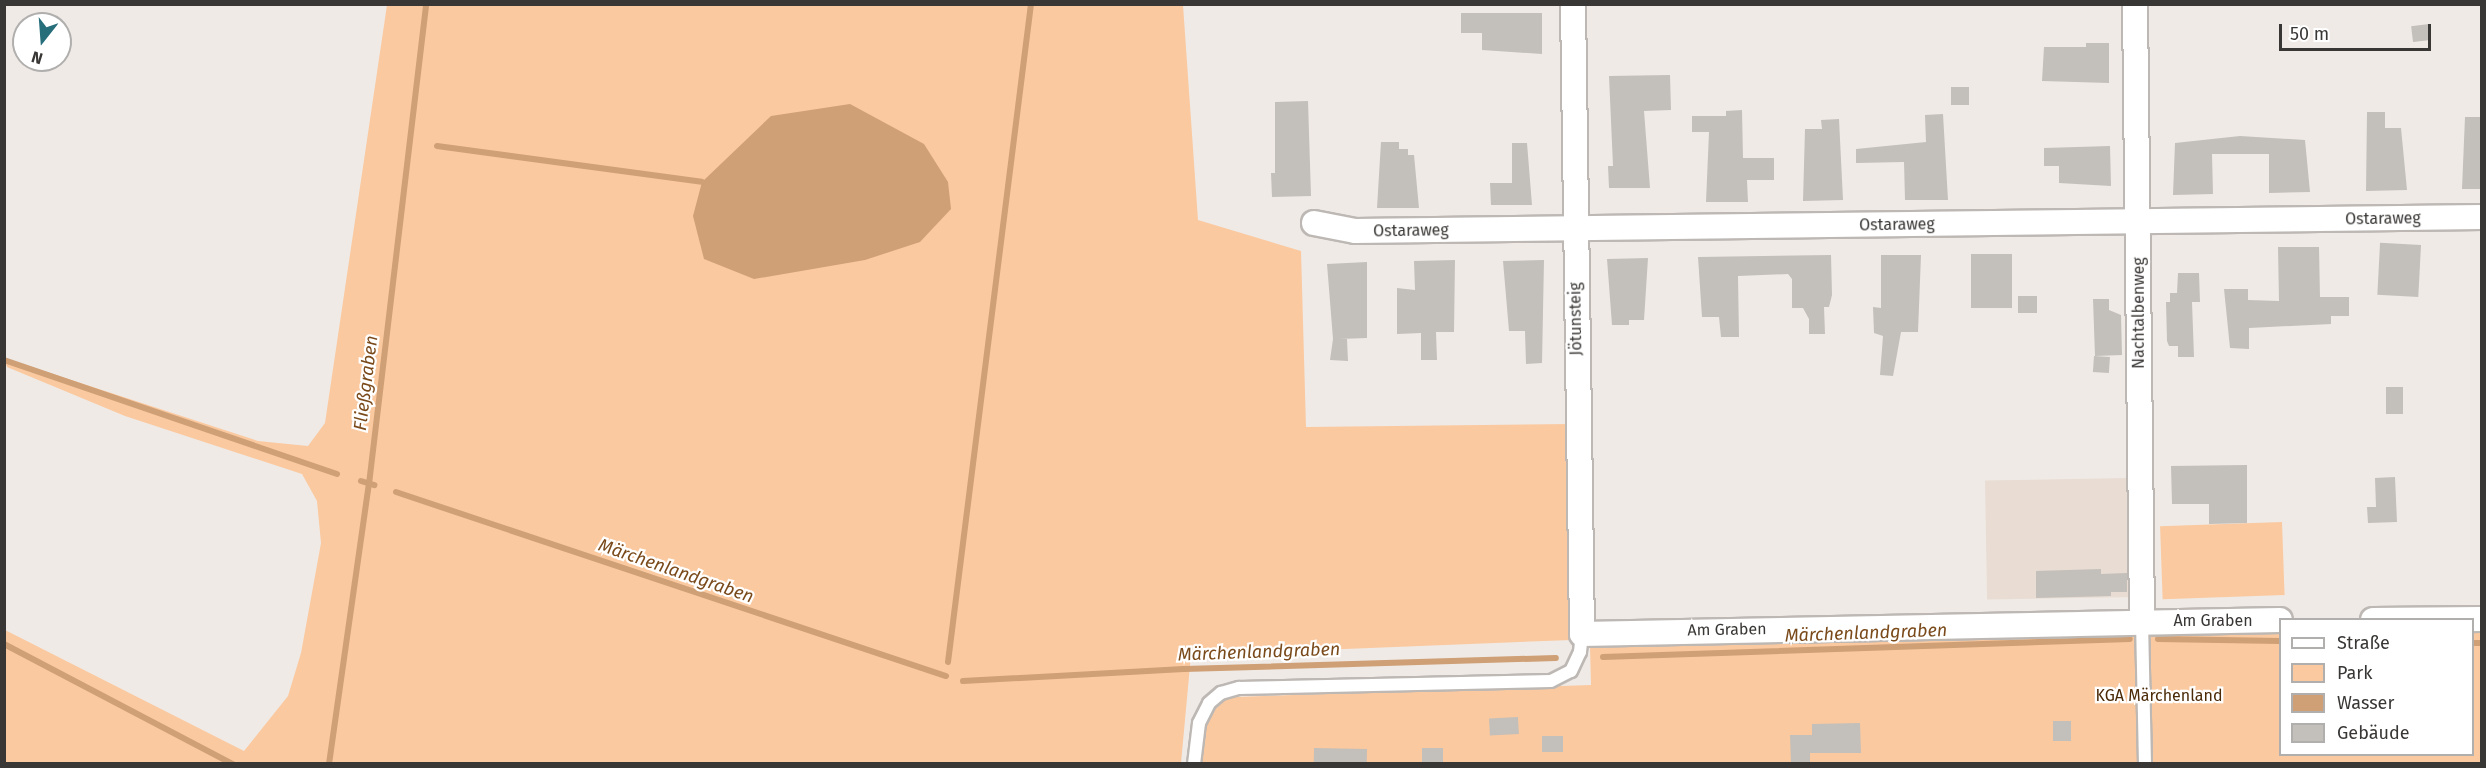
<!DOCTYPE html>
<meta charset="utf-8">
<style>
body{margin:0}
#map{position:relative;width:2486px;height:768px;overflow:hidden;background:#efeae6;font-family:"Fira Sans",sans-serif}
div>[style]{position:absolute}
[style*='--x']{left:calc(var(--x)*1px);top:calc(var(--y)*1px);width:calc(var(--w)*1px);rotate:calc(var(--a)*1deg)}
.built>*{inset:0;background:#e8dcd3;transform-origin:0 0}
.green>*{inset:0;background:#fbc99f;transform-origin:0 0}
.water>*{inset:0;background:#cf9f75}
.stream>*{height:6px;margin:-3px;padding:0 3px;transform-origin:3px;border-radius:3px;background:#cf9f75}
.building>*{inset:0;background:#c3bfba;transform-origin:0 0}
.roads{filter:drop-shadow(2px 0 #bdb8b4) drop-shadow(-2px 0 #bdb8b4) drop-shadow(0 2px #bdb8b4) drop-shadow(0 -2px #bdb8b4)}
.lane>*{height:12px;margin:-6px;padding:0 6px;transform-origin:6px;border-radius:6px;background:#fff}
.street>*{height:24px;margin:-12px;padding:0 12px;transform-origin:12px;border-radius:12px;background:#fff}
span{translate:-50% -50%;white-space:nowrap;text-align:center;line-height:1.15;-webkit-text-stroke:4.5px #fff;paint-order:stroke}
.street-label{font-size:16px;color:#393735}
.park-label{font-size:16px;color:#4b2a08}
.water-label{font-size:18px;color:#7a4a1b;font-style:italic}
.frame{position:absolute;inset:0;border:6px solid #393735;pointer-events:none}
.legend{position:absolute;left:2279px;top:618px;width:195px;height:138px;box-sizing:border-box;background:#fff;border:2px solid #b0afae;margin:0;padding:8px 10px;list-style:none;font-size:18px;color:#393735}
.legend li{display:flex;align-items:center;gap:12px;height:30px}
.legend b{width:30px;border:2px solid #b0afae}
.north{position:absolute;left:12px;top:12px;width:60px;height:60px;box-sizing:border-box;background:#fff;border:2px solid #b0afae;border-radius:50%;rotate:197deg;font-size:16px;font-weight:700;line-height:24px;text-align:center;color:#393735}
.north::after{content:'';display:block;margin:auto;width:21px;height:27px;background:#276e7b;clip-path:polygon(50% 0,100% 100%,50% 72%,0 100%)}
.scale{position:absolute;left:2279px;top:24px;width:152px;height:27px;box-sizing:border-box;border:3px solid #393735;border-top:0;padding-left:8px;font-size:18px;line-height:21px;white-space:nowrap;color:#393735;-webkit-text-stroke:4px #fff;paint-order:stroke}
</style>
<div id="map">
<div class="built">
<div style="left:2132px;top:478px;width:119px;height:147px;rotate:89deg"></div>
</div>
<div class="green">
<div style="clip-path:polygon(387px 5px,1183px 5px,1198px 220px,1301px 251px,1306px 427px,1572px 424px,1571px 640px,1191px 655px,1181px 763px,5px 763px,5px 630px,244px 751px,288px 696px,301px 653px,321px 543px,317px 501px,302px 474px,125px 416px,7px 367px,4px 358px,258px 441px,308px 446px,325px 423px)"></div>
<div style="left:2282px;top:522px;width:73px;height:122px;rotate:88deg"></div>
<div style="clip-path:polygon(2473px 627px,2481px 627px,2481px 763px,1199px 764px,1205px 698px,1591px 685px,1590px 646px,2137px 628px,2280px 628px,2280px 754px,2472px 754px)"></div>
</div>
<div class="water">
<div style="clip-path:polygon(850px 104px,924px 144px,948px 182px,951px 209px,920px 242px,865px 260px,754px 279px,704px 259px,693px 216px,702px 182px,771px 116px)"></div>
</div>
<div class="stream">
<div style="--x:437;--y:146;--w:267;--a:7.7"></div>
<div style="--x:4;--y:360;--w:352;--a:18.9"></div>
<div style="--x:361;--y:481;--w:14;--a:17"></div>
<div style="--x:396;--y:492;--w:580;--a:18.5"></div>
<div style="--x:2158;--y:639;--w:122;--a:0.9"></div>
<div style="--x:2472;--y:643;--w:10;--a:0"></div>
<div style="--x:4;--y:644;--w:259;--a:27.7"></div>
<div style="--x:1603;--y:657;--w:527;--a:-1.96"></div>
<div style="--x:948;--y:662;--w:663;--a:-82.81"></div>
<div style="--x:963;--y:681;--w:221;--a:-3.1"></div>
<div style="--x:1184;--y:669;--w:372;--a:-1.7"></div>
<div style="--x:329;--y:764;--w:283;--a:-81.9"></div>
<div style="--x:369;--y:484;--w:483;--a:-83.2"></div>
</div>
<div class="building">
<div style="clip-path:polygon(1461px 13px,1542px 13px,1542px 54px,1482px 50px,1482px 33px,1461px 33px)"></div>
<div style="left:2429px;top:24px;width:16px;height:18px;rotate:83deg"></div>
<div style="clip-path:polygon(2086px 43px,2109px 43px,2109px 83px,2042px 81px,2044px 47px,2086px 47px)"></div>
<div style="clip-path:polygon(1670px 75px,1671px 110px,1644px 111px,1650px 188px,1609px 188px,1608px 166px,1613px 166px,1609px 76px)"></div>
<div style="left:1951px;top:87px;width:18px;height:18px"></div>
<div style="clip-path:polygon(1308px 101px,1311px 196px,1272px 197px,1271px 173px,1275px 173px,1275px 102px)"></div>
<div style="clip-path:polygon(1742px 110px,1743px 158px,1774px 158px,1774px 180px,1747px 180px,1748px 202px,1706px 202px,1709px 132px,1692px 132px,1692px 116px,1726px 116px,1726px 111px)"></div>
<div style="clip-path:polygon(2367px 112px,2385px 112px,2385px 128px,2401px 128px,2407px 190px,2366px 191px)"></div>
<div style="clip-path:polygon(1943px 114px,1948px 200px,1905px 200px,1904px 162px,1856px 163px,1856px 149px,1926px 142px,1925px 115px)"></div>
<div style="clip-path:polygon(2465px 117px,2481px 117px,2481px 189px,2462px 189px)"></div>
<div style="clip-path:polygon(1839px 119px,1843px 200px,1803px 201px,1805px 129px,1822px 129px,1821px 120px)"></div>
<div style="clip-path:polygon(2240px 136px,2305px 140px,2310px 192px,2269px 193px,2269px 154px,2212px 154px,2213px 194px,2173px 195px,2175px 143px)"></div>
<div style="clip-path:polygon(1381px 142px,1399px 142px,1399px 149px,1408px 149px,1408px 155px,1414px 155px,1419px 208px,1377px 208px)"></div>
<div style="clip-path:polygon(1512px 143px,1527px 143px,1532px 205px,1491px 205px,1490px 183px,1512px 183px)"></div>
<div style="clip-path:polygon(2110px 146px,2111px 186px,2059px 183px,2059px 166px,2044px 166px,2044px 148px)"></div>
<div style="left:2421px;top:245px;width:52px;height:41px;rotate:93deg"></div>
<div style="clip-path:polygon(2278px 247px,2319px 247px,2320px 297px,2349px 297px,2349px 316px,2331px 316px,2331px 324px,2249px 328px,2249px 349px,2230px 348px,2224px 289px,2248px 289px,2248px 300px,2279px 301px)"></div>
<div style="left:2012px;top:254px;width:54px;height:41px;rotate:90deg"></div>
<div style="clip-path:polygon(1831px 255px,1832px 295px,1829px 307px,1824px 307px,1825px 334px,1809px 334px,1809px 319px,1803px 308px,1792px 308px,1792px 279px,1788px 274px,1738px 276px,1739px 337px,1721px 337px,1719px 317px,1702px 317px,1698px 257px)"></div>
<div style="clip-path:polygon(1881px 255px,1921px 255px,1918px 332px,1901px 332px,1893px 376px,1880px 375px,1883px 336px,1874px 333px,1873px 307px,1881px 308px)"></div>
<div style="clip-path:polygon(1648px 258px,1644px 320px,1629px 320px,1629px 325px,1612px 325px,1607px 259px)"></div>
<div style="clip-path:polygon(1455px 260px,1454px 332px,1436px 332px,1437px 360px,1421px 360px,1421px 333px,1397px 334px,1397px 288px,1415px 290px,1414px 261px)"></div>
<div style="clip-path:polygon(1544px 260px,1542px 363px,1526px 364px,1525px 331px,1509px 331px,1503px 261px)"></div>
<div style="clip-path:polygon(1367px 262px,1367px 338px,1339px 339px,1347px 339px,1348px 361px,1330px 360px,1333px 339px,1327px 264px)"></div>
<div style="clip-path:polygon(2178px 273px,2199px 273px,2200px 302px,2192px 302px,2194px 357px,2178px 357px,2178px 346px,2169px 346px,2167px 341px,2166px 302px,2170px 302px,2170px 293px,2177px 293px)"></div>
<div style="left:2018px;top:296px;width:19px;height:17px"></div>
<div style="clip-path:polygon(2093px 299px,2109px 299px,2109px 310px,2121px 315px,2122px 355px,2095px 356px)"></div>
<div style="left:2094px;top:356px;width:16px;height:16px;rotate:4deg"></div>
<div style="left:2386px;top:387px;width:17px;height:27px"></div>
<div style="clip-path:polygon(2247px 465px,2247px 523px,2209px 524px,2209px 504px,2172px 504px,2171px 466px)"></div>
<div style="clip-path:polygon(2395px 477px,2397px 522px,2368px 523px,2367px 507px,2376px 507px,2375px 478px)"></div>
<div style="clip-path:polygon(2101px 569px,2101px 574px,2127px 573px,2127px 592px,2111px 592px,2111px 596px,2036px 598px,2036px 571px)"></div>
<div style="left:1518px;top:717px;width:17px;height:29px;rotate:87deg"></div>
<div style="left:2053px;top:721px;width:18px;height:20px"></div>
<div style="clip-path:polygon(1860px 723px,1861px 753px,1810px 753px,1810px 764px,1791px 764px,1790px 735px,1812px 735px,1812px 724px)"></div>
<div style="left:1542px;top:736px;width:21px;height:16px"></div>
<div style="left:1314px;top:748px;width:53px;height:16px;rotate:1deg"></div>
<div style="left:1422px;top:748px;width:21px;height:16px"></div>
</div>
<div class="roads">
<div class="lane">
<div style="--x:2142;--y:621;--w:143;--a:88.8"></div>
<div style="--x:1194;--y:764;--w:41;--a:-83"></div>
<div style="--x:1199;--y:723;--w:22;--a:-63"></div>
<div style="--x:1209;--y:703;--w:16;--a:-40"></div>
<div style="--x:1221;--y:693;--w:19;--a:-16"></div>
<div style="--x:1239;--y:688;--w:312;--a:-1.3"></div>
<div style="--x:1551;--y:681;--w:22;--a:-27"></div>
<div style="--x:1571;--y:671;--w:21;--a:-65"></div>
<div style="--x:1580;--y:652;--w:18;--a:-84"></div>
</div>
<div class="street">
<div style="--x:1573;--y:4;--w:630;--a:89.18"></div>
<div style="--x:1582;--y:634;--w:698;--a:-1.15"></div>
<div style="--x:2135;--y:4;--w:617;--a:89.35"></div>
<div style="--x:1314;--y:223;--w:42;--a:11"></div>
<div style="--x:1355;--y:231;--w:1127;--a:-0.71"></div>
<div style="--x:2373;--y:620;--w:109;--a:-0.5"></div>
</div>
</div>
<div class="street-label">
<span style="left:2383px;top:219px;rotate:-1deg">Ostaraweg</span>
<span style="left:1897px;top:225px;rotate:-1deg">Ostaraweg</span>
<span style="left:1411px;top:231px;rotate:-1deg">Ostaraweg</span>
<span style="left:2139px;top:313px;rotate:-90deg">Nachtalbenweg</span>
<span style="left:1576px;top:319px;rotate:-91deg">Jötunsteig</span>
<span style="left:2213px;top:621px">Am Graben</span>
<span style="left:1727px;top:630px;rotate:-1deg">Am Graben</span>
</div>
<div class="park-label">
<span style="left:2159px;top:696px">KGA Märchenland</span>
</div>
<div class="water-label">
<span style="left:366px;top:383px;rotate:-83deg">Fließgraben</span>
<span style="left:676px;top:571px;rotate:19deg">Märchenlandgraben</span>
<span style="left:1866px;top:633px;rotate:-2deg">Märchenlandgraben</span>
<span style="left:1259px;top:652px;rotate:-2deg">Märchenlandgraben</span>
</div>
<div class="frame"></div>
<ul class="legend">
<li><b style="height:8px;background:#fff"></b>Straße</li>
<li><b style="height:16px;background:#fbc99f"></b>Park</li>
<li><b style="height:16px;background:#cf9f75"></b>Wasser</li>
<li><b style="height:16px;background:#c3bfba"></b>Gebäude</li>
</ul>
<div class="north">N</div>
<div class="scale">50 m</div>
</div>
